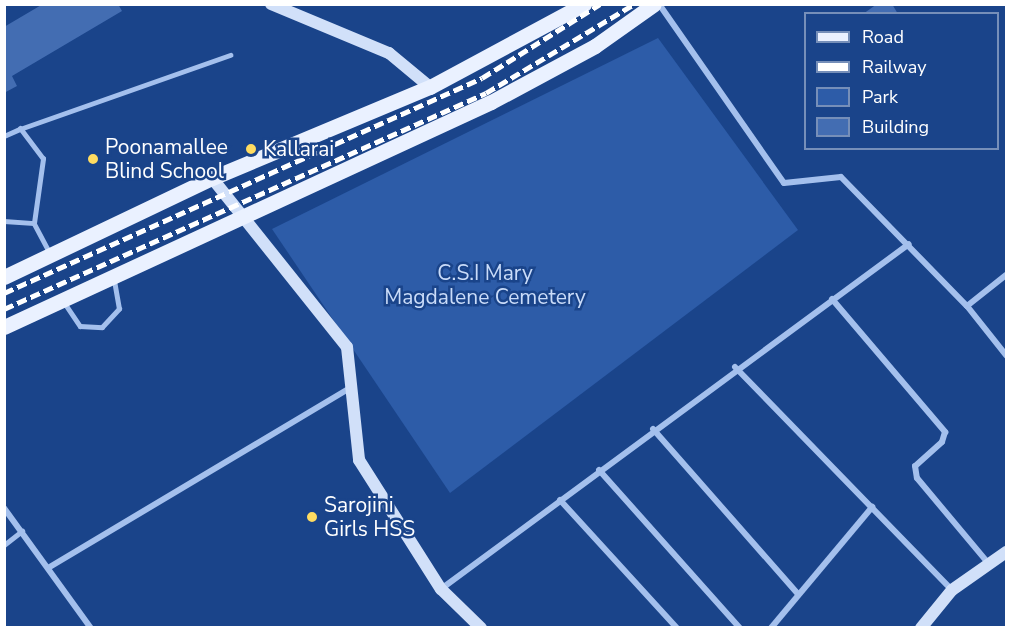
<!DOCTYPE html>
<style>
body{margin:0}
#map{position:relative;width:1011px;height:632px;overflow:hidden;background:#1a448a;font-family:"Nunito Sans",sans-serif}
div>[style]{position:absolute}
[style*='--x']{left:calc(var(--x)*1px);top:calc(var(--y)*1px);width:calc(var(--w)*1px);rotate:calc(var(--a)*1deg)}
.green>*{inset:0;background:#2d5ca8}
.building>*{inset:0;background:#436db2}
.lane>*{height:4.5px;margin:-2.25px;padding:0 2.25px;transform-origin:2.25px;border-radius:2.25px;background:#a4c0ed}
.street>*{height:6px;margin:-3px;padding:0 3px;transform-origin:3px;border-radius:3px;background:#a4c0ed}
.secondary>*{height:12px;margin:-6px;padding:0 6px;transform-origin:6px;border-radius:6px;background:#d1e0f9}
.primary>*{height:15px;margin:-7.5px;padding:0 7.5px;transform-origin:7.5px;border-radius:7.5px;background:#eaf1ff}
.rail>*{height:4.5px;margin-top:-2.25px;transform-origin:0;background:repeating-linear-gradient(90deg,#fff 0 10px,transparent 0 14.5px)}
.dots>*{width:16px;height:16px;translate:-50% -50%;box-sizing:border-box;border:3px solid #1a448a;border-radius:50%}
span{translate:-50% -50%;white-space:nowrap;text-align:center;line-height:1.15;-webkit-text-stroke:5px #1a448a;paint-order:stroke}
.poi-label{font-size:21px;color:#fff}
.left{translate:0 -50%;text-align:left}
.park-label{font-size:21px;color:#cadcf9}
.frame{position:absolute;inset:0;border:6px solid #fff;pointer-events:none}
.legend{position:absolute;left:804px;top:12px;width:195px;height:138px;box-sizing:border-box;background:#1a448a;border:2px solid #768fb9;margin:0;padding:8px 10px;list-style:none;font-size:18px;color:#fff}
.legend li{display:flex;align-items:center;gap:12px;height:30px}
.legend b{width:30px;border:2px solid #768fb9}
</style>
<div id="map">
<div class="green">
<div style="clip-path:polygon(658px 38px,798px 230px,450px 493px,272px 229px)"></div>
</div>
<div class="building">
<div style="clip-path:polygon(43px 4px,118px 4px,122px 11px,12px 76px,17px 86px,4px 93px,4px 27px)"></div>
<div style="clip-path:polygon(877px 4px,892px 4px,898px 14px,863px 14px)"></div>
</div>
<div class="lane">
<div style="--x:4;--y:136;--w:17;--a:-24"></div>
<div style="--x:4;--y:221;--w:30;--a:4"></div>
<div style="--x:34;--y:223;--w:34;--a:62"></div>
<div style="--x:34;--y:223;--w:65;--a:-82"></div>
<div style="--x:43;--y:159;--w:38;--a:-127"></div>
<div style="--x:20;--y:129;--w:223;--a:-19.4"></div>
<div style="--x:64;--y:302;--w:29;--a:56"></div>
<div style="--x:80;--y:326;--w:22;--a:3"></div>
<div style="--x:102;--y:327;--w:25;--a:-47"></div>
<div style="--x:119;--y:309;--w:29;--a:-100"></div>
<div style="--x:4;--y:545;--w:23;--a:-38"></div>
</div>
<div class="street">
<div style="--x:659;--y:4;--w:218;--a:55.1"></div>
<div style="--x:784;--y:183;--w:57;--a:-6"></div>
<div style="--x:841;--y:177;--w:180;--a:45.7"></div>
<div style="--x:967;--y:306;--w:63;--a:51.5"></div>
<div style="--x:832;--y:299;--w:175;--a:49.6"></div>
<div style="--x:945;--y:432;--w:10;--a:107"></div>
<div style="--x:942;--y:442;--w:36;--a:138"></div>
<div style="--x:915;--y:466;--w:12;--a:81"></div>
<div style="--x:917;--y:478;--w:112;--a:50.1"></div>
<div style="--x:967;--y:306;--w:50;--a:-38.5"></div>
<div style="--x:735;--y:367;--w:311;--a:45.8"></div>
<div style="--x:653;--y:429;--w:220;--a:48.7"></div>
<div style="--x:599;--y:470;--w:212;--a:48.3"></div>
<div style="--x:560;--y:500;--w:173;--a:47.6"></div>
<div style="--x:4;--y:508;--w:148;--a:54.1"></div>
<div style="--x:48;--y:568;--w:352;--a:-30.8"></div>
<div style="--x:441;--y:589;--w:581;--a:-36.4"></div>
<div style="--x:771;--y:628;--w:158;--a:-50.1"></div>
</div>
<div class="secondary">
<div style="--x:271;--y:4;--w:128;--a:22.6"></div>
<div style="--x:389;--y:53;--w:53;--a:39.7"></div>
<div style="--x:212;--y:178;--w:216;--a:51.4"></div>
<div style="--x:347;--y:347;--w:114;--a:83.9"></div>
<div style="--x:359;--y:460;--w:153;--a:57.6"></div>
<div style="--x:441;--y:589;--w:56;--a:44.3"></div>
<div style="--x:921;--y:628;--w:49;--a:-50.8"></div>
<div style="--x:952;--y:590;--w:66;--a:-35.1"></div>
</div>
<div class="primary">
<div style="--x:4;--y:277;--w:230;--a:-25.5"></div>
<div style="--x:212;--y:178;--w:236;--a:-22.7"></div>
<div style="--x:430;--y:87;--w:175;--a:-28.3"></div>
<div style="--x:4;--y:327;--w:536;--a:-24.8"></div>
<div style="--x:491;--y:102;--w:118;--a:-28.3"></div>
<div style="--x:595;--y:46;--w:72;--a:-35.4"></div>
</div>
<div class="rail">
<div style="--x:4;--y:293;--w:524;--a:-24.22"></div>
<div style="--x:482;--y:78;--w:139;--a:-32.1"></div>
<div style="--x:4;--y:309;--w:528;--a:-24.14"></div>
<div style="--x:486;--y:93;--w:173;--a:-31"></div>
</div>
<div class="dots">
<div style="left:251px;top:149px;background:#ffdc61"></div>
<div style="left:93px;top:159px;background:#ffdc61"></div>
<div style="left:312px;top:517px;background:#ffdc61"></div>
</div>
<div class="poi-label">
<span class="left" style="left:105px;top:159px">Poonamallee<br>Blind School</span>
<span class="left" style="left:263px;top:149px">Kallarai</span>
<span class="left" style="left:324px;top:517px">Sarojini<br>Girls HSS</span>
</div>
<div class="park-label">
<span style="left:485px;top:285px">C.S.I Mary<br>Magdalene Cemetery</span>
</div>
<div class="frame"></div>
<ul class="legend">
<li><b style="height:8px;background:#eaf1ff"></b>Road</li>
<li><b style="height:8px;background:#fff"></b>Railway</li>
<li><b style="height:16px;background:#2d5ca8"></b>Park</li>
<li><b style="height:16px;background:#436db2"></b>Building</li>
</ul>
</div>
